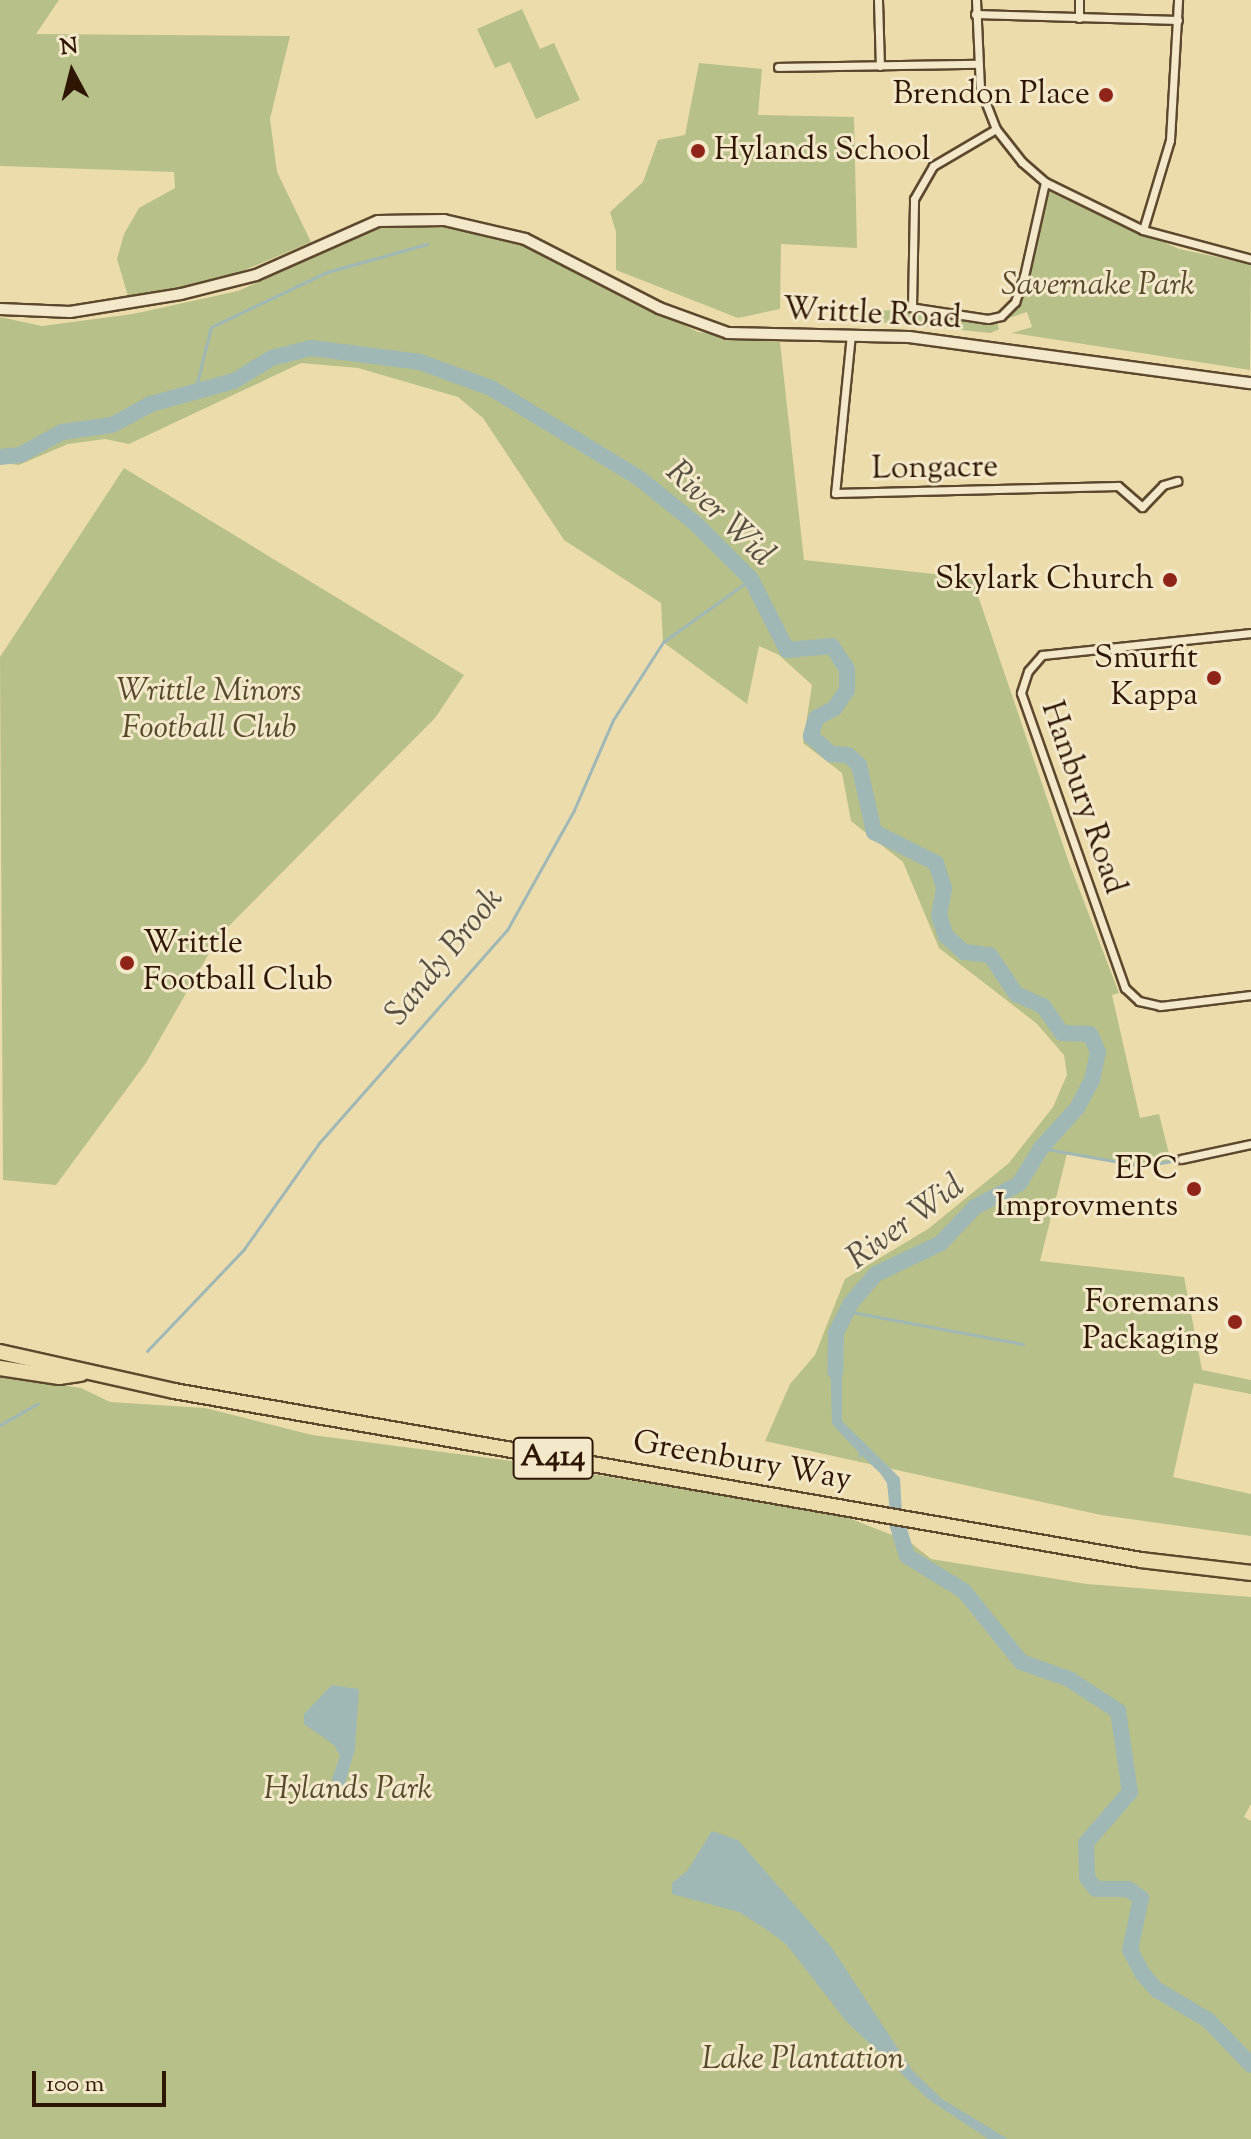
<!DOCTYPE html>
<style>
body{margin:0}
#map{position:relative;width:1251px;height:2139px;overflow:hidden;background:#ecdcac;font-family:"Sorts Mill Goudy",serif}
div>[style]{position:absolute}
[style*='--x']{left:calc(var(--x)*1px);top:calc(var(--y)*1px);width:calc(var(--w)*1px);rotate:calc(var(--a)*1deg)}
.green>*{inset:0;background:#b7c089}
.water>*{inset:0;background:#9fb8b6}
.stream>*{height:3px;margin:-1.5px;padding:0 1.5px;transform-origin:1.5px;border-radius:1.5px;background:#9fb8b6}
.river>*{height:16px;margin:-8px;padding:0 8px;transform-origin:8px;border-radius:8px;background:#9fb8b6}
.roads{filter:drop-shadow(2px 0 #5e482d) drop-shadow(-2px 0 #5e482d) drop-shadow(0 2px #5e482d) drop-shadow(0 -2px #5e482d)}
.street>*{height:7px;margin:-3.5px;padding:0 3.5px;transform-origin:3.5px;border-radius:3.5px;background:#f3e8c9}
.secondary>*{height:10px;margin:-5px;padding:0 5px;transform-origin:5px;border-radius:5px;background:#f3e8c9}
.highway>*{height:14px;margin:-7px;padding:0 7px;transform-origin:7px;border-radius:7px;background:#ecdcac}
.dots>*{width:22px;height:22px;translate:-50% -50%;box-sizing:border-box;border:4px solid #f3e8c9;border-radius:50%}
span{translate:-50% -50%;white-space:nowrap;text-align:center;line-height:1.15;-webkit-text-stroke:6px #f3e8c9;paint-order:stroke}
.shield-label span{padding:2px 6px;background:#f3e8c9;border:2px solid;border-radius:6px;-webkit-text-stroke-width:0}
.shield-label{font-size:30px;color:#2f1603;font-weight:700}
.poi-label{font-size:32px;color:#2f1603}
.right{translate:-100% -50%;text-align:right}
.left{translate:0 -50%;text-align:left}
.park-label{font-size:32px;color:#58492b;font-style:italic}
.street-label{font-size:32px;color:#2f1603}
.water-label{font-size:34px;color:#564f42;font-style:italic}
.north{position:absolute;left:32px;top:32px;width:80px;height:80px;-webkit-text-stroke:6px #f3e8c9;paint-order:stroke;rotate:353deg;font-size:22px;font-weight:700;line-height:32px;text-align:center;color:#2f1603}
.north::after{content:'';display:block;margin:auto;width:28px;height:36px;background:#2f1603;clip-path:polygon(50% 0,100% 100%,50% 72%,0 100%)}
.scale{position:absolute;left:32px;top:2071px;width:134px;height:36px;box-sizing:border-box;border:4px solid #2f1603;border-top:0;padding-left:10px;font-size:24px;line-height:28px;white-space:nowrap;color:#2f1603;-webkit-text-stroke:6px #f3e8c9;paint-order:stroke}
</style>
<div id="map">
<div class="green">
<div style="clip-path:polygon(0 0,59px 0,36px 34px,290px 36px,270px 119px,277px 172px,311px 242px,219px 281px,128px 296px,117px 259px,124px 234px,139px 208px,175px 188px,174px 172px,0 166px)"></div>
<div style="clip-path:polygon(522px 9px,540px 49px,554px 43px,580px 100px,536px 119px,510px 62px,495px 68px,477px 29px)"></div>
<div style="clip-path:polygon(699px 63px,762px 69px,758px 115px,854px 117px,857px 248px,781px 244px,780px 309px,738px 318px,616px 270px,616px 232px,610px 212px,643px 182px,658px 140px,685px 135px)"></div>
<div style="clip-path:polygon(1045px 190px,1179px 249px,1251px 264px,1250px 370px,1012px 333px,1032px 327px,1027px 312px,1009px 318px,1021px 300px)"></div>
<div style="clip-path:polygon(427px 223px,517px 242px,698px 332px,780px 342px,804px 560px,972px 578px,1068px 860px,1119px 993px,1112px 995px,1140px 1118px,1159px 1114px,1171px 1162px,1142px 1167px,1067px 1154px,1040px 1261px,1184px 1277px,1202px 1370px,1251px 1380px,1251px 1394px,1194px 1383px,1173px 1477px,1251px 1494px,1251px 1536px,1101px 1515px,765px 1441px,790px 1384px,815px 1355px,845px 1279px,928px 1229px,1009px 1163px,1053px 1107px,1067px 1075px,1064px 1055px,1036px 1023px,939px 948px,903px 862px,851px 821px,842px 773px,803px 743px,812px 685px,779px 655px,759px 646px,747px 704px,663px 642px,661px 603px,564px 540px,483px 418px,458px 397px,358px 368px,301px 363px,129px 444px,105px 439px,68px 444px,19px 465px,0 463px,0 317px,42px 326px,133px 314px,238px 291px,383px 226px)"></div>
<div style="clip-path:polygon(891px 310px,997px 322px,999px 329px,991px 333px,859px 320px,860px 312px)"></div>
<div style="clip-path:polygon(124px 468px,464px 675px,435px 718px,219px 936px,146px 1063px,56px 1185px,3px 1180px,0 657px)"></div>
<div style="clip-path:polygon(0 1376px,81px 1388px,110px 1402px,205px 1408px,312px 1435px,512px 1461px,841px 1515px,910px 1542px,931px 1559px,1087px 1584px,1251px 1597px,1251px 1804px,1244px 1817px,1251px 1821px,1251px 2139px,0 2139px)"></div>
</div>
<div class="water">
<div style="clip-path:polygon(842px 1353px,842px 1421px,900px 1478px,903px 1533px,892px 1532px,887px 1483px,880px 1473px,862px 1456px,858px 1459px,859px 1453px,832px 1424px,830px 1354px)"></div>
<div style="clip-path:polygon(332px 1685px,359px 1689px,355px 1749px,344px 1787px,335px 1789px,332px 1779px,340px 1756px,334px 1745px,304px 1724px,304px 1714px)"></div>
<div style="clip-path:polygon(712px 1831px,738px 1840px,832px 1948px,912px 2070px,942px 2099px,1008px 2139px,988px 2139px,928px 2099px,846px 2021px,786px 1944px,767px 1930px,739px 1912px,672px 1894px,672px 1883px,687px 1871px)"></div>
</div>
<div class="stream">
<div style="--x:195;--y:391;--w:66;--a:-76"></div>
<div style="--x:211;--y:327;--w:128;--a:-25.4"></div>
<div style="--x:327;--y:272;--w:104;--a:-15.6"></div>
<div style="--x:1041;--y:1148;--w:102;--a:10.2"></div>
<div style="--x:1141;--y:1166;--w:30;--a:-9"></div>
<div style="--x:846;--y:1311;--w:180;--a:10.6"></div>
<div style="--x:147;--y:1351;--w:141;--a:-46.4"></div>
<div style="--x:244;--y:1249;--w:130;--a:-54.7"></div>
<div style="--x:319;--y:1143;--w:284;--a:-48.6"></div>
<div style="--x:507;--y:930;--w:137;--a:-60.8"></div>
<div style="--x:574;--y:810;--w:98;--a:-66.6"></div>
<div style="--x:613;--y:720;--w:93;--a:-57.3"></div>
<div style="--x:663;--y:642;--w:108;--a:-35.6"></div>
<div style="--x:0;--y:1425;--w:43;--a:-29.6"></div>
</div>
<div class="river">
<div style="--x:0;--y:457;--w:20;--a:-6"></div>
<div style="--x:20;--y:455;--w:48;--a:-28.7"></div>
<div style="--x:62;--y:432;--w:50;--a:-8"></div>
<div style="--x:112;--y:425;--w:44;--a:-28.3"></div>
<div style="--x:151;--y:404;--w:86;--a:-15.5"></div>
<div style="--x:234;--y:381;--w:44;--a:-31.2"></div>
<div style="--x:272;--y:358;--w:40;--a:-14.4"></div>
<div style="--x:311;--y:348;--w:110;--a:7.3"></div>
<div style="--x:420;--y:362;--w:76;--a:20.1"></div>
<div style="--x:491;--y:388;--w:173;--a:31.3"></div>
<div style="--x:639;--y:478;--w:73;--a:38.9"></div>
<div style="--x:696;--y:524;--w:78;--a:45"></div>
<div style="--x:751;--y:579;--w:80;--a:63.1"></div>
<div style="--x:787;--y:650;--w:45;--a:-5.1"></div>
<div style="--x:832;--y:646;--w:27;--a:57"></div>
<div style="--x:847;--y:669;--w:21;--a:90"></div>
<div style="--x:847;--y:690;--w:22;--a:124"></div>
<div style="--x:835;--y:708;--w:21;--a:152"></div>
<div style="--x:816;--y:718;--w:19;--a:106"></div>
<div style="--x:811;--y:736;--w:27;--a:42"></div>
<div style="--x:831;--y:754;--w:17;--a:3"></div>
<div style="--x:848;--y:755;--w:15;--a:42"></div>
<div style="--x:859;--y:765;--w:69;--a:77.4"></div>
<div style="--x:874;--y:832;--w:69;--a:26.6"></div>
<div style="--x:936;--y:863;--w:26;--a:72"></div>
<div style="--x:944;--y:888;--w:27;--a:100"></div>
<div style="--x:939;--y:915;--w:22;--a:72"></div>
<div style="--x:946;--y:936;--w:24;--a:42"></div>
<div style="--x:964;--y:952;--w:26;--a:7"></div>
<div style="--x:990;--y:955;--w:47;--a:56.3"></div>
<div style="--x:1016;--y:994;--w:30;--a:24"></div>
<div style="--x:1043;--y:1006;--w:33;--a:55"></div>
<div style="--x:1062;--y:1033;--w:28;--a:2"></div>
<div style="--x:1090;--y:1034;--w:20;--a:66"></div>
<div style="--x:1098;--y:1052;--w:29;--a:102"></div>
<div style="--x:1092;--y:1080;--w:32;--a:118"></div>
<div style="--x:1077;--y:1108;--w:54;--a:132"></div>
<div style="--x:1041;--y:1148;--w:42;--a:121.4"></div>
<div style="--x:1019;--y:1184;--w:50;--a:152.4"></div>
<div style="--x:975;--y:1207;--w:50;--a:133.4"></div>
<div style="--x:941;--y:1243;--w:72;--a:154.5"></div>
<div style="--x:876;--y:1274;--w:38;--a:131"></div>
<div style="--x:851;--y:1303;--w:34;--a:117"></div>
<div style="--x:836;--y:1333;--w:39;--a:91"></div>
<div style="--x:894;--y:1513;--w:45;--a:73.2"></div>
<div style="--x:907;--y:1556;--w:67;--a:31.6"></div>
<div style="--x:964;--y:1591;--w:91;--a:51.2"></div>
<div style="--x:1021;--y:1662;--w:51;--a:19.5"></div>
<div style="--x:1069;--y:1679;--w:59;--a:33.1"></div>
<div style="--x:1118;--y:1711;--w:82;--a:81.6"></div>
<div style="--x:1130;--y:1792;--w:67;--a:130.8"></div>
<div style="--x:1086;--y:1843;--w:35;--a:88"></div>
<div style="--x:1087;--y:1878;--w:14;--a:51"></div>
<div style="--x:1096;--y:1889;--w:32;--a:0"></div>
<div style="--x:1128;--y:1889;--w:16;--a:35"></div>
<div style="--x:1141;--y:1898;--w:53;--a:101.9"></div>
<div style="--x:1130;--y:1950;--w:26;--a:62"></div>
<div style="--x:1142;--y:1973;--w:23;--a:49"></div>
<div style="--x:1157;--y:1990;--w:59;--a:30.5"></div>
<div style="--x:1208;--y:2020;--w:62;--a:46.3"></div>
</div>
<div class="roads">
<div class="street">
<div style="--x:878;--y:0;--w:66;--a:88.3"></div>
<div style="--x:976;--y:0;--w:88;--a:87.4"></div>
<div style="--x:980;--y:88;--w:44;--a:68.7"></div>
<div style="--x:996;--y:129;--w:42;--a:51.8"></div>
<div style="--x:1022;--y:162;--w:30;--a:41"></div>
<div style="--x:1045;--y:182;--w:109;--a:26.1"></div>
<div style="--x:1143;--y:230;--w:112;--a:15"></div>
<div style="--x:975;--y:14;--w:203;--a:1.7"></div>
<div style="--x:1079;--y:18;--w:18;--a:-90"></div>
<div style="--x:778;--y:67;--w:198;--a:-0.9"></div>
<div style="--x:1143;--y:230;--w:94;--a:-73.3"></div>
<div style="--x:1170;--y:140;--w:140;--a:-86.7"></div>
<div style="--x:896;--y:305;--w:93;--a:8.7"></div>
<div style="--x:988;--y:319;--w:13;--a:-13"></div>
<div style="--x:1001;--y:316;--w:20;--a:-45"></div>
<div style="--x:1015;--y:302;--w:28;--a:-71"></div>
<div style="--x:1024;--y:276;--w:96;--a:-77.4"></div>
<div style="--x:912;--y:307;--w:108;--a:-88.9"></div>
<div style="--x:914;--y:199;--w:38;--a:-60"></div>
<div style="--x:933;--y:166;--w:73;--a:-30.4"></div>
<div style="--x:851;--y:334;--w:160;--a:95.7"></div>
<div style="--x:835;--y:493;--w:283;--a:-1.4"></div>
<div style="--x:1118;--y:486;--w:32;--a:41"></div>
<div style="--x:1142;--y:507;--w:30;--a:-46"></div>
<div style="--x:1163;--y:485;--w:15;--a:-16"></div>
<div style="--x:1251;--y:633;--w:210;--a:174"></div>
<div style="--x:1042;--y:655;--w:21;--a:131"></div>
<div style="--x:1028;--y:671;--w:23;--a:108"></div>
<div style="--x:1021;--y:693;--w:313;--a:70.6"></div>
<div style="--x:1125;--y:988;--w:19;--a:43"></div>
<div style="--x:1139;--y:1001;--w:22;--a:13"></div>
<div style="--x:1160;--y:1006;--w:92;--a:-6.9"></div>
<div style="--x:1181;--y:1159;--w:72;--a:-12.1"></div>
</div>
<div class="secondary">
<div style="--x:0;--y:309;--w:70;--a:2.5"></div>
<div style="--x:70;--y:312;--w:112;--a:-9.2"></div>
<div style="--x:181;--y:294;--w:77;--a:-14.2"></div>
<div style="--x:256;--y:275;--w:133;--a:-23.9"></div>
<div style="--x:378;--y:221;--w:66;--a:-0.9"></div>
<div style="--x:444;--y:220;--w:83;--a:13.2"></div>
<div style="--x:525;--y:239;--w:151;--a:27.2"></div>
<div style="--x:659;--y:308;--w:73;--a:19.9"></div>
<div style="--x:728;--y:333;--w:181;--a:1.3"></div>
<div style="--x:909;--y:337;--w:345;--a:7.7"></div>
</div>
<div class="highway">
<div style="--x:0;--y:1352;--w:178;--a:12.6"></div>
<div style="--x:174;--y:1391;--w:982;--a:9.91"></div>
<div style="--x:1141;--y:1560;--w:111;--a:6.7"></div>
<div style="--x:0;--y:1368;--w:60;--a:8.7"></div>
<div style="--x:59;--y:1377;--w:22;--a:-8"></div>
</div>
</div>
<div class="dots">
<div style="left:1106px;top:95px;background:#8f2418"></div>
<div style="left:698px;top:151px;background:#8f2418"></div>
<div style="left:1170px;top:580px;background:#8f2418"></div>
<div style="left:1214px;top:678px;background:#8f2418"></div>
<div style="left:127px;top:963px;background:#8f2418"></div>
<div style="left:1194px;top:1189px;background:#8f2418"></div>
<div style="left:1235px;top:1322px;background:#8f2418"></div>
</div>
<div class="shield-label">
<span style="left:553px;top:1458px">A414</span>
</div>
<div class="poi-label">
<span class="right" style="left:1090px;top:95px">Brendon Place</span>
<span class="left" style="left:714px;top:151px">Hylands School</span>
<span class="right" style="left:1154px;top:580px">Skylark Church</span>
<span class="right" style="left:1198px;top:678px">Smurfit<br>Kappa</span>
<span class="left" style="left:143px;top:963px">Writtle<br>Football Club</span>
<span class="right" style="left:1178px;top:1189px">EPC<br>Improvments</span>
<span class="right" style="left:1219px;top:1322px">Foremans<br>Packaging</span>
</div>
<div class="park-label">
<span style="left:1098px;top:286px">Savernake Park</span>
<span style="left:209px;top:711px">Writtle Minors<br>Football Club</span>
<span style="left:348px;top:1790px">Hylands Park</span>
<span style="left:803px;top:2060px">Lake Plantation</span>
</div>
<div class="street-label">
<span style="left:872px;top:315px;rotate:3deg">Writtle Road</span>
<span style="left:935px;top:469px;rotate:-1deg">Longacre</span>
<span style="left:1082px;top:798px;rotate:71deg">Hanbury Road</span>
<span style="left:742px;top:1462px;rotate:10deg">Greenbury Way</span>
</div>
<div class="water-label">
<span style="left:719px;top:514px;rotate:44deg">River Wid</span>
<span style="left:445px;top:957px;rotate:-51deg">Sandy Brook</span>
<span style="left:906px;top:1223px;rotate:-36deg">River Wid</span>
</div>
<div class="north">N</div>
<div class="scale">100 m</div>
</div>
